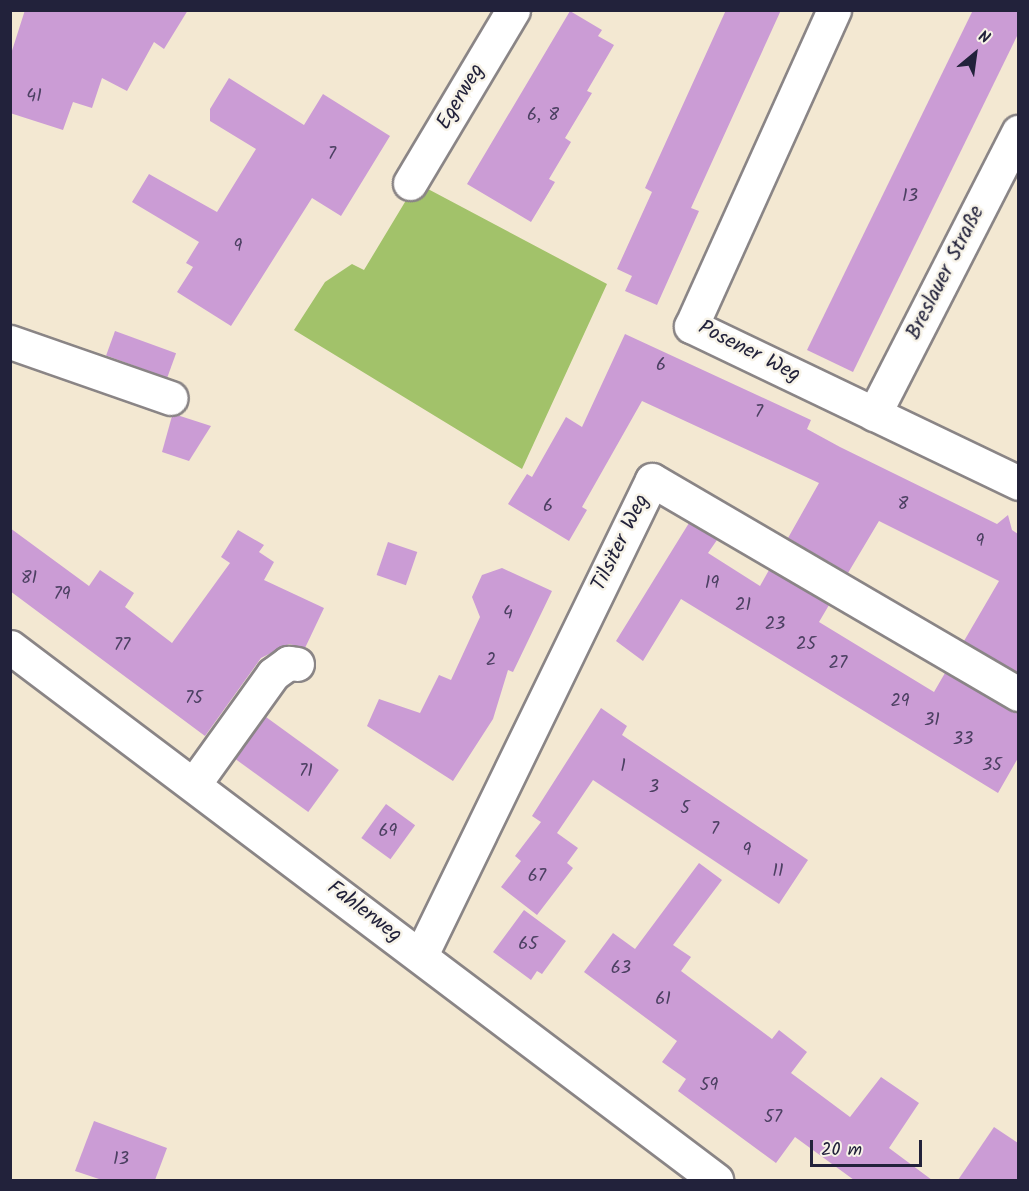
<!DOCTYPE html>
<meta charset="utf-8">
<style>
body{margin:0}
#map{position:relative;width:1029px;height:1191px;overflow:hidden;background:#f3e8d2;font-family:Kalam,sans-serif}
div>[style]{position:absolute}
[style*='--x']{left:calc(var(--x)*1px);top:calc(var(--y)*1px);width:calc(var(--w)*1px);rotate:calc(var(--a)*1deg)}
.green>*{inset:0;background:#a2c26a}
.building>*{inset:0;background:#cb9cd5;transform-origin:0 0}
.roads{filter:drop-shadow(2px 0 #8a8586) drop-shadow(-2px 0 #8a8586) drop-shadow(0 2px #8a8586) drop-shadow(0 -2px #8a8586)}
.minor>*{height:33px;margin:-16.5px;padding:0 16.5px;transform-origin:16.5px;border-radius:16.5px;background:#fff}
span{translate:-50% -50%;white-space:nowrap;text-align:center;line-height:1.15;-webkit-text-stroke:5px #f7f3e8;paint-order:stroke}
.number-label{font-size:18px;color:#4c4062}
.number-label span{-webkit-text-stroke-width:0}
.street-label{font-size:21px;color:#22223b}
.frame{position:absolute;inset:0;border:12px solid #22223b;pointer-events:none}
.north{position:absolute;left:945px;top:24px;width:60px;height:60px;-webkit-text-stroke:4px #f7f3e8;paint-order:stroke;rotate:29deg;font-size:16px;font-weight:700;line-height:24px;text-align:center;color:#22223b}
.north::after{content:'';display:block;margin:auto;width:21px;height:27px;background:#22223b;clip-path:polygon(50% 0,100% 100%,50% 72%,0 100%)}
.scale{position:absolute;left:810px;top:1140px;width:112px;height:27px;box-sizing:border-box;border:3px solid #22223b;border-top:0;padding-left:8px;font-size:18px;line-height:21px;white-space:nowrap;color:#22223b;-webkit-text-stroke:4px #f7f3e8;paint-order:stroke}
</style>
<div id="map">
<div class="green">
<div style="clip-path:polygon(428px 189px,607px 284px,522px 469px,294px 330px,325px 282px,352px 264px,364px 270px,408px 197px)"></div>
</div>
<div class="building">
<div style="clip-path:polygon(25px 10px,188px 10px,164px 49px,154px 42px,127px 91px,102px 78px,92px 108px,73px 102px,63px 130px,10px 113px,10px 57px)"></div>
<div style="clip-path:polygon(726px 10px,781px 10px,691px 208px,699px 211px,657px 305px,625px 291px,632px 276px,617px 269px,652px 192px,645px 188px)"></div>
<div style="clip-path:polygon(973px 10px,1018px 10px,1018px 34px,853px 372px,807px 350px)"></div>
<div style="clip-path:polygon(570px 11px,602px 30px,598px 36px,614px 45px,587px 91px,592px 93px,565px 138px,571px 142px,549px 179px,555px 182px,531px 222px,467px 184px)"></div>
<div style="clip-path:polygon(229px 78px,304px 125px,323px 94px,390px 136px,341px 216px,312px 198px,231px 326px,177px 292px,193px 267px,186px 263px,199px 242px,132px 202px,149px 174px,217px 212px,256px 149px,210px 121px,210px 109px)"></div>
<div style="left:115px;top:331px;width:65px;height:26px;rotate:20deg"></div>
<div style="clip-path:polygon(625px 334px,811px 420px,807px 429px,840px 447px,997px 524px,1008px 515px,1012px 530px,1018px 534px,1018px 673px,964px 641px,999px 581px,879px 521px,848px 573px,788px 538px,819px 483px,642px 401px,582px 507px,587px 510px,569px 541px,508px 504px,527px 474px,532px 477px,566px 417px,582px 427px)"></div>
<div style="clip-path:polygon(177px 415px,211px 426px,189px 461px,162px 452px,172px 416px)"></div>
<div style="clip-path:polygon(689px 523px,717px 540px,708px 553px,760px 586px,769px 570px,829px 605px,819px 622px,934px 692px,945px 673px,1018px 713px,1018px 758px,998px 793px,681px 599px,643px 661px,616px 641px)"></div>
<div style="clip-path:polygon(10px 528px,89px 586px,100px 570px,134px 593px,125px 607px,172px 643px,230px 563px,221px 557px,238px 530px,264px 545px,259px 552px,274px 562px,264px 580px,324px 608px,305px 648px,289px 644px,261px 658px,205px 736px,10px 591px)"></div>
<div style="left:388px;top:542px;width:31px;height:35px;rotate:19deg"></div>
<div style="clip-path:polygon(502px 568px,552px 591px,513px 672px,508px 670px,493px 719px,453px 781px,367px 726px,379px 699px,420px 713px,439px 675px,451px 680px,480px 617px,472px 597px,482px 575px)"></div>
<div style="clip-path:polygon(601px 708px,627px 726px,622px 735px,808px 860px,779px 904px,593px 780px,557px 833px,578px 848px,567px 863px,573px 868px,537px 915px,501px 887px,521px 861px,515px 856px,541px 822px,532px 816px)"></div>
<div style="left:266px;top:717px;width:90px;height:52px;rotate:36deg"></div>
<div style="left:386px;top:804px;width:36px;height:42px;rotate:36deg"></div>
<div style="clip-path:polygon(699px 863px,722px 880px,673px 945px,691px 957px,681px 971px,772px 1039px,779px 1030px,807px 1052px,791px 1073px,850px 1117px,881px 1077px,919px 1103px,889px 1148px,932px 1180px,854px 1180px,795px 1137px,776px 1163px,678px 1091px,686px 1079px,662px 1062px,677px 1041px,584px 972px,613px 933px,635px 949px)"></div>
<div style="clip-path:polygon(524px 910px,566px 941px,542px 974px,537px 971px,531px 980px,493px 952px)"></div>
<div style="clip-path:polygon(94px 1121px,167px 1148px,155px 1180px,102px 1180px,75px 1171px)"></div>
<div style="clip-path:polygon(994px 1127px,1018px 1143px,1018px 1180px,958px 1180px)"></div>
</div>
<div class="roads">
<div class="minor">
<div style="--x:834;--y:10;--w:347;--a:114.3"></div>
<div style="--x:691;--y:326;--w:363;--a:25.6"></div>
<div style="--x:410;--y:183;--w:201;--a:-59.2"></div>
<div style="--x:10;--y:342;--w:170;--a:19.2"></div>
<div style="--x:874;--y:414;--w:317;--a:-62.9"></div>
<div style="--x:10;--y:647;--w:885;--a:37.05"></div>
<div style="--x:194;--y:784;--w:135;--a:-54.3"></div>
<div style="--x:273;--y:674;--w:19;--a:-36"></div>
<div style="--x:288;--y:663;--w:9;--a:6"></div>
<div style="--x:421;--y:955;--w:528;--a:-64.07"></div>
<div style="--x:652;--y:480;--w:424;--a:30.3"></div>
</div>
</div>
<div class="number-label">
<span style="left:34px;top:97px">41</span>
<span style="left:543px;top:116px">6, 8</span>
<span style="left:332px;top:155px">7</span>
<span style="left:910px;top:197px">13</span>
<span style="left:238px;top:247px">9</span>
<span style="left:661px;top:366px">6</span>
<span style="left:759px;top:413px">7</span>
<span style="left:903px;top:505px">8</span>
<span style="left:548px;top:507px">6</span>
<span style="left:980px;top:542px">9</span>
<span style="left:29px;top:579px">81</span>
<span style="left:712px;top:584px">19</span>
<span style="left:62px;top:595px">79</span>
<span style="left:743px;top:606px">21</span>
<span style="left:508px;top:614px">4</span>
<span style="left:775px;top:625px">23</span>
<span style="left:806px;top:645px">25</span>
<span style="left:122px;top:646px">77</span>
<span style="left:491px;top:661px">2</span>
<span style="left:838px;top:664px">27</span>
<span style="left:194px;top:699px">75</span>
<span style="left:900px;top:702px">29</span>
<span style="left:932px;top:721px">31</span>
<span style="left:963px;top:740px">33</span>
<span style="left:992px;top:766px">35</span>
<span style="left:623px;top:767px">1</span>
<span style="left:306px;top:772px">71</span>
<span style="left:654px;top:788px">3</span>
<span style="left:685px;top:809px">5</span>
<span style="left:715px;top:830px">7</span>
<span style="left:388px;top:832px">69</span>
<span style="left:747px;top:851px">9</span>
<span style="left:778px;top:872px">11</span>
<span style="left:537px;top:877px">67</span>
<span style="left:528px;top:945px">65</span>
<span style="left:621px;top:969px">63</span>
<span style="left:663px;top:1000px">61</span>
<span style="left:709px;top:1086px">59</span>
<span style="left:773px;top:1118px">57</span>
<span style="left:121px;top:1160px">13</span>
</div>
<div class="street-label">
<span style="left:461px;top:97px;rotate:-59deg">Egerweg</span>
<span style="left:946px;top:273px;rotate:-63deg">Breslauer Straße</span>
<span style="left:749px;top:352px;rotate:27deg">Posener Weg</span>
<span style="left:621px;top:543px;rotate:-64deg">Tilsiter Weg</span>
<span style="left:364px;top:912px;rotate:37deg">Fahlerweg</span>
</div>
<div class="frame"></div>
<div class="north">N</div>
<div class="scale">20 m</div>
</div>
